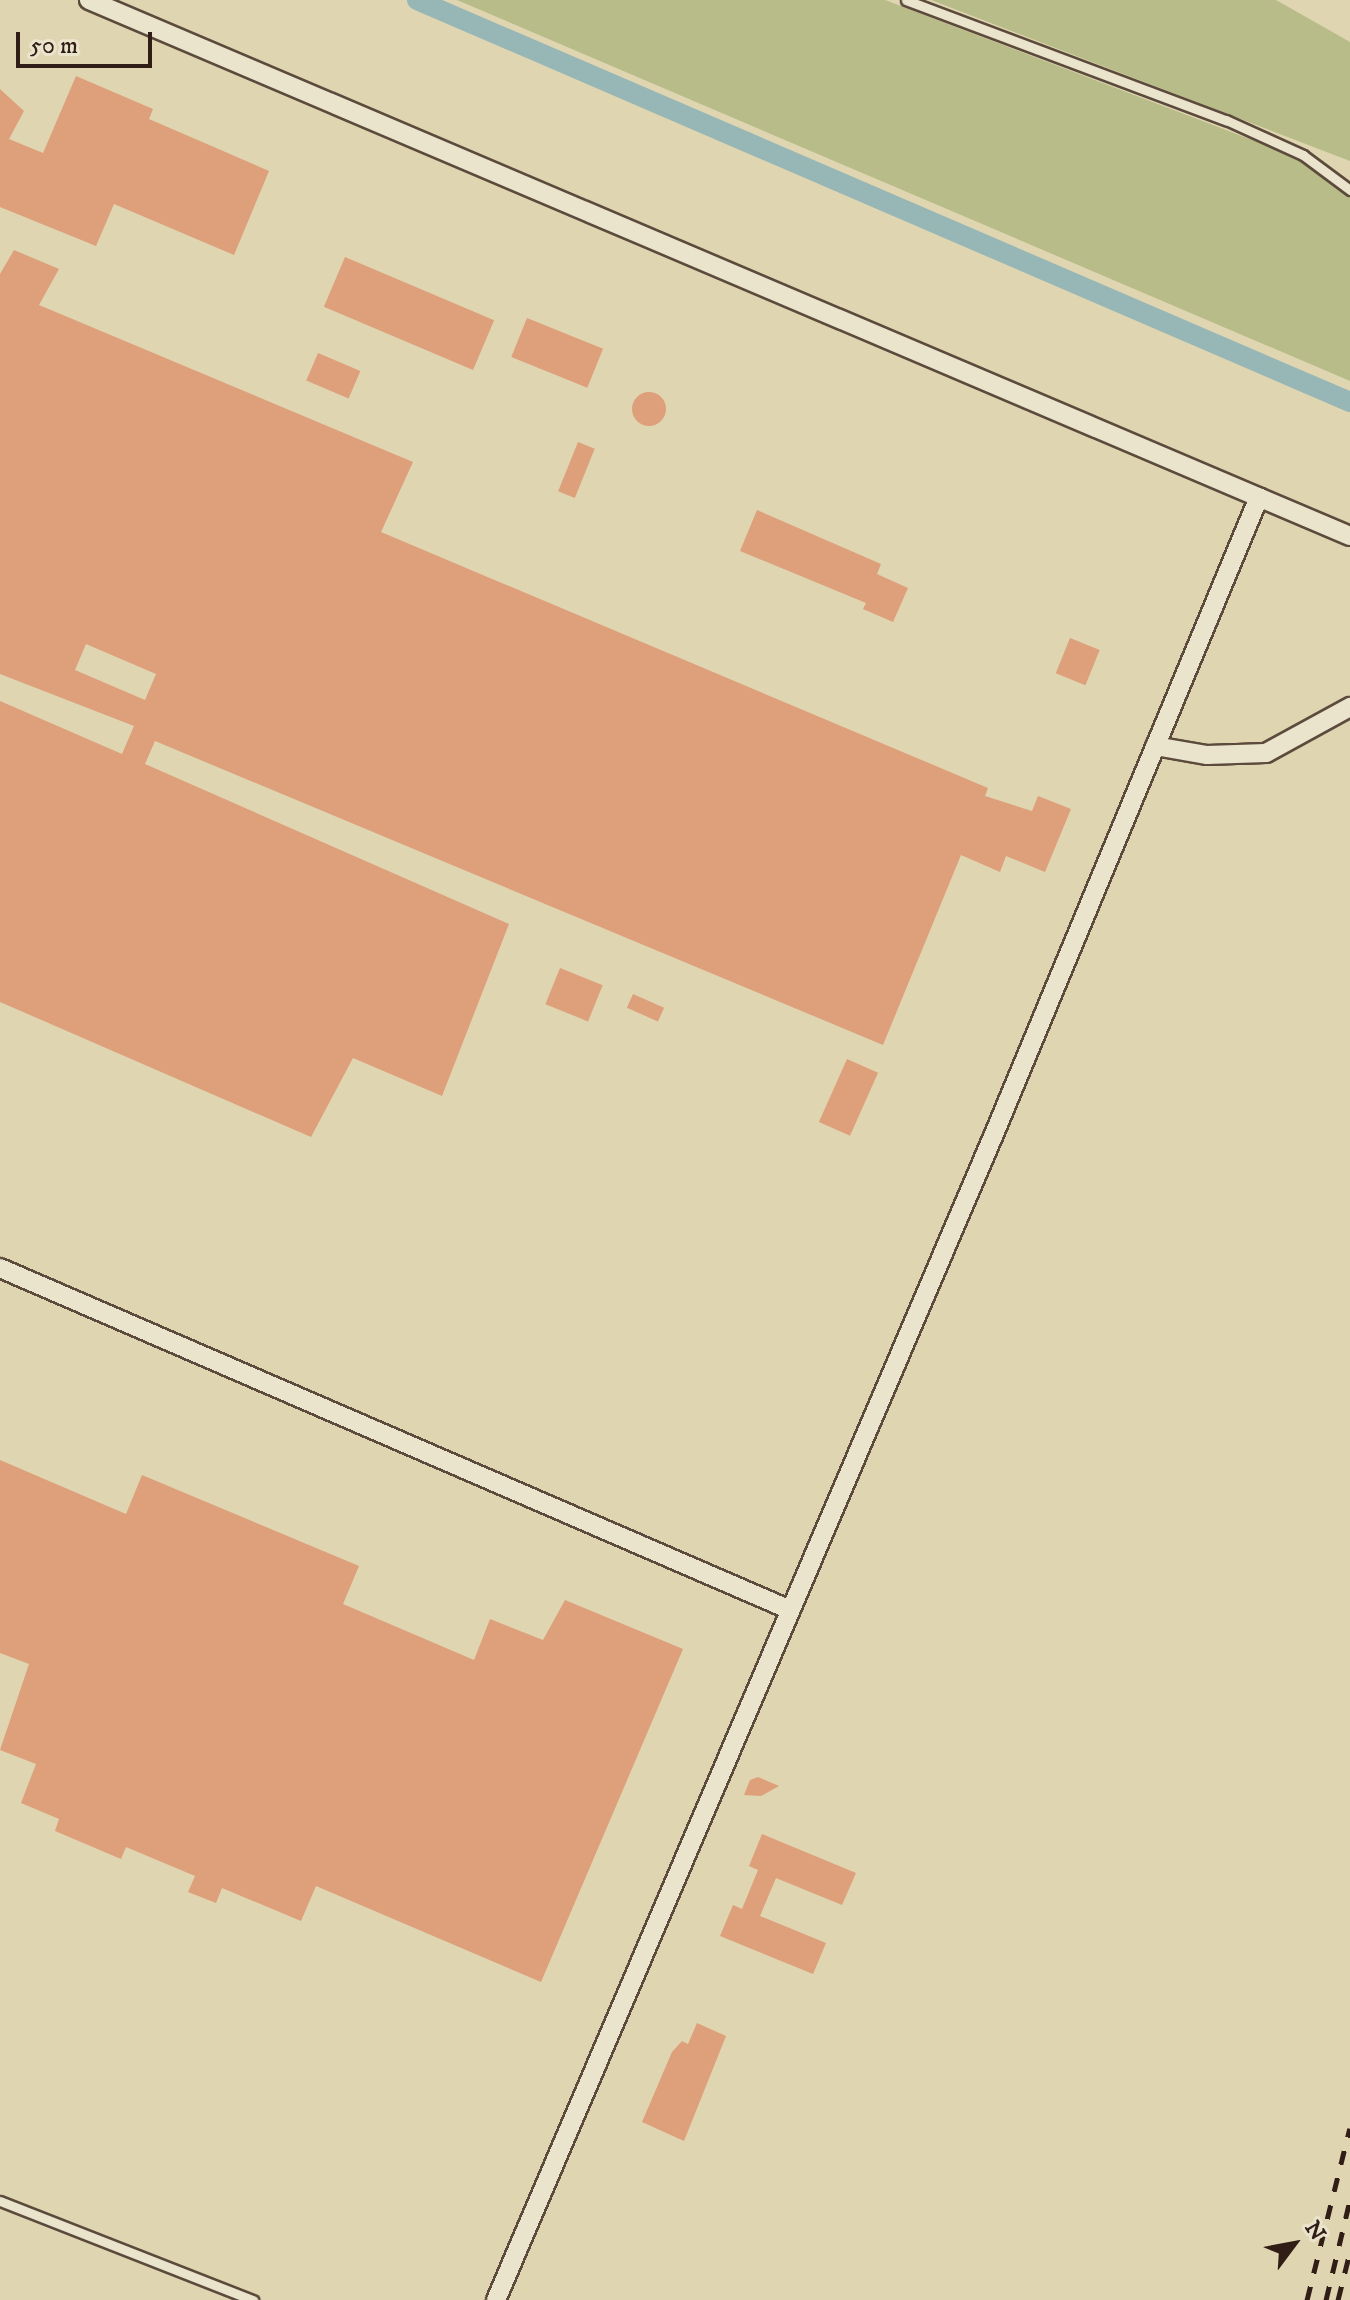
<!DOCTYPE html>
<style>
body{margin:0}
#map{position:relative;width:1350px;height:2300px;overflow:hidden;background:#dfd5b1;font-family:"IM FELL DW Pica",serif}
div>[style]{position:absolute}
[style*='--x']{left:calc(var(--x)*1px);top:calc(var(--y)*1px);width:calc(var(--w)*1px);rotate:calc(var(--a)*1deg)}
.green>*{inset:0;background:#b7bc88}
.canal>*{height:20px;margin:-10px;padding:0 10px;transform-origin:10px;border-radius:10px;background:#97b6b6}
.building>*{inset:0;background:#de9f7b;transform-origin:0 0}
.round{border-radius:50%}
.roads{filter:drop-shadow(2px 0 #5c4b3c) drop-shadow(-2px 0 #5c4b3c) drop-shadow(0 2px #5c4b3c) drop-shadow(0 -2px #5c4b3c)}
.lane>*{height:9px;margin:-4.5px;padding:0 4.5px;transform-origin:4.5px;border-radius:4.5px;background:#eae4cc}
.street>*{height:18px;margin:-9px;padding:0 9px;transform-origin:9px;border-radius:9px;background:#eae4cc}
.rail>*{height:5px;margin-top:-2.5px;transform-origin:0;background:repeating-linear-gradient(90deg,#301d15 0 14px,transparent 0 28px)}
span{translate:-50% -50%;white-space:nowrap;text-align:center;line-height:1.15;-webkit-text-stroke:6px #eae4cc;paint-order:stroke}
.north{position:absolute;left:1254px;top:2204px;width:80px;height:80px;-webkit-text-stroke:6px #eae4cc;paint-order:stroke;rotate:58deg;font-size:22px;font-weight:700;line-height:32px;text-align:center;color:#301d15}
.north::after{content:'';display:block;margin:auto;width:28px;height:36px;background:#301d15;clip-path:polygon(50% 0,100% 100%,50% 72%,0 100%)}
.scale{position:absolute;left:16px;top:32px;width:136px;height:36px;box-sizing:border-box;border:4px solid #301d15;border-top:0;padding-left:10px;font-size:24px;line-height:28px;white-space:nowrap;color:#301d15;-webkit-text-stroke:6px #eae4cc;paint-order:stroke}
</style>
<div id="map">
<div class="green">
<div style="clip-path:polygon(457px 0,885px 0,1331px 170px,1350px 196px,1350px 381px)"></div>
<div style="clip-path:polygon(931px 0,1276px 0,1350px 42px,1350px 161px)"></div>
</div>
<div class="canal">
<div style="--x:417;--y:0;--w:1016;--a:23.31"></div>
</div>
<div class="building">
<div style="clip-path:polygon(76px 76px,153px 109px,149px 119px,269px 171px,234px 255px,114px 204px,96px 246px,0 207px,0 89px,24px 111px,9px 139px,43px 153px)"></div>
<div style="clip-path:polygon(evenodd,14px 250px,59px 269px,39px 305px,413px 462px,381px 532px,988px 788px,985px 796px,1032px 811px,1038px 796px,1071px 809px,1045px 872px,1006px 856px,1000px 872px,961px 855px,883px 1045px,155px 741px,145px 764px,509px 924px,442px 1096px,353px 1058px,311px 1137px,0 1002px,0 701px,122px 754px,134px 726px,0 674px,0 274px,14px 250px,86px 644px,156px 674px,145px 700px,75px 670px,86px 644px)"></div>
<div style="left:345px;top:257px;width:162px;height:54px;rotate:23deg"></div>
<div style="left:527px;top:318px;width:82px;height:42px;rotate:22deg"></div>
<div style="left:318px;top:353px;width:46px;height:30px;rotate:23deg"></div>
<div class="round" style="left:632px;top:392px;width:34px;height:34px"></div>
<div style="left:578px;top:442px;width:18px;height:53px;rotate:22deg"></div>
<div style="clip-path:polygon(757px 510px,881px 564px,877px 574px,908px 588px,893px 622px,863px 609px,866px 603px,740px 551px)"></div>
<div style="left:1070px;top:638px;width:32px;height:38px;rotate:22deg"></div>
<div style="left:560px;top:968px;width:46px;height:39px;rotate:22deg"></div>
<div style="left:633px;top:994px;width:34px;height:15px;rotate:24deg"></div>
<div style="left:847px;top:1059px;width:34px;height:69px;rotate:24deg"></div>
<div style="clip-path:polygon(0 1460px,126px 1514px,142px 1475px,359px 1566px,343px 1604px,474px 1660px,490px 1619px,543px 1640px,565px 1600px,683px 1649px,541px 1982px,316px 1886px,301px 1921px,222px 1888px,216px 1903px,188px 1892px,195px 1876px,126px 1847px,121px 1859px,55px 1831px,59px 1819px,21px 1803px,36px 1764px,0 1750px,29px 1664px,0 1653px)"></div>
<div style="clip-path:polygon(758px 1777px,779px 1786px,761px 1796px,744px 1795px,750px 1780px)"></div>
<div style="clip-path:polygon(762px 1834px,856px 1873px,842px 1905px,776px 1878px,760px 1916px,826px 1943px,813px 1974px,720px 1936px,733px 1905px,742px 1909px,758px 1870px,749px 1866px)"></div>
<div style="clip-path:polygon(697px 2023px,726px 2036px,684px 2141px,642px 2122px,672px 2052px,682px 2041px,688px 2044px)"></div>
</div>
<div class="roads">
<div class="lane">
<div style="--x:906;--y:0;--w:342;--a:20.6"></div>
<div style="--x:1226;--y:120;--w:85;--a:24.4"></div>
<div style="--x:1303;--y:155;--w:59;--a:36.7"></div>
<div style="--x:0;--y:2201;--w:272;--a:21.4"></div>
</div>
<div class="street">
<div style="--x:89;--y:0;--w:1370;--a:23.03"></div>
<div style="--x:1155;--y:746;--w:53;--a:9.8"></div>
<div style="--x:1207;--y:755;--w:59;--a:-1.9"></div>
<div style="--x:1266;--y:753;--w:96;--a:-28.7"></div>
<div style="--x:0;--y:1268;--w:859;--a:23.4"></div>
<div style="--x:496;--y:2300;--w:1263;--a:-66.87"></div>
<div style="--x:992;--y:1139;--w:695;--a:-67.42"></div>
</div>
</div>
<div class="rail">
<div style="--x:1307;--y:2300;--w:177;--a:-76"></div>
<div style="--x:1326;--y:2300;--w:103;--a:-76.5"></div>
<div style="--x:1338;--y:2300;--w:49;--a:-76"></div>
</div>
<div class="north">N</div>
<div class="scale">50 m</div>
</div>
